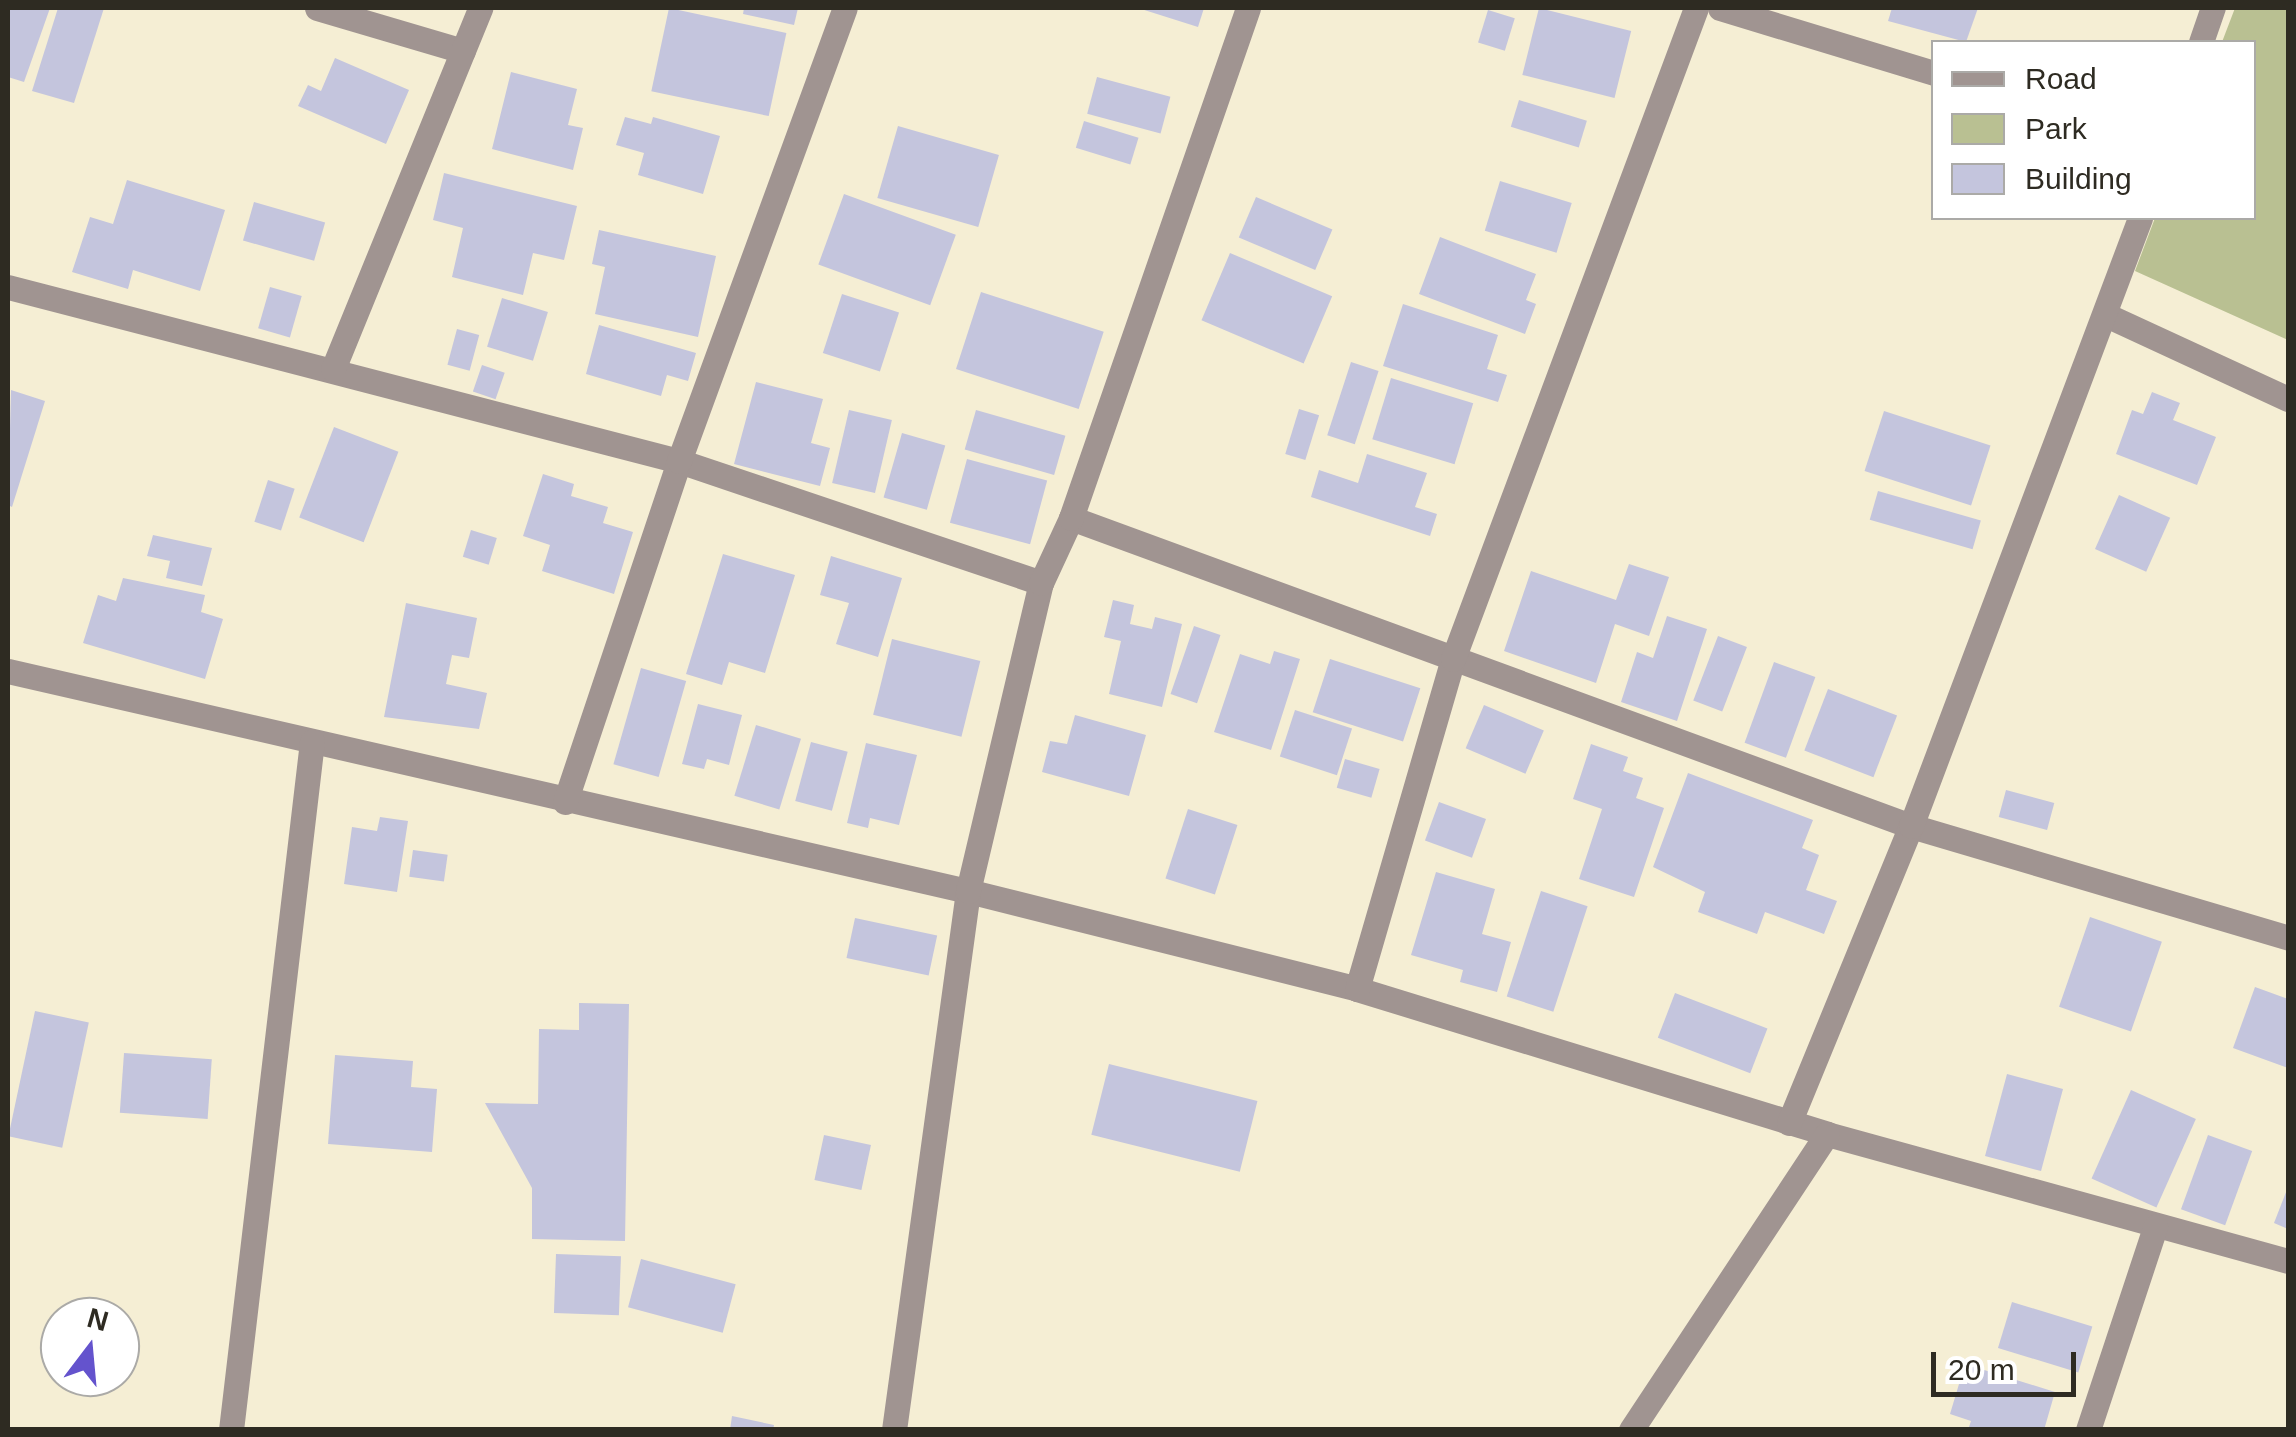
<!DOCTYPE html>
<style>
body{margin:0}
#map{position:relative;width:2296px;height:1437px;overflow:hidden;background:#f5eed4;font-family:Arial,sans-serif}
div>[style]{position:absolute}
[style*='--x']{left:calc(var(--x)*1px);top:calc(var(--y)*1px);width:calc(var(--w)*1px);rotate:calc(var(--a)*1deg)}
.green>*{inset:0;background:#b9c092}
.building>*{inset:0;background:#c4c5dd;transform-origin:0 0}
.minor>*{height:25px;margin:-12.5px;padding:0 12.5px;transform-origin:12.5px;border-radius:12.5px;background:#a09491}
span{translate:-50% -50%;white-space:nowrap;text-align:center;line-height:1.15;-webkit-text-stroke:9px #fff;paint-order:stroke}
.frame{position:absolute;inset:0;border:10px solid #2e2b22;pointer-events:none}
.legend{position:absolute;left:1931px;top:40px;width:325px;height:180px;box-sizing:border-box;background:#fff;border:2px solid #abaaa7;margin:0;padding:12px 18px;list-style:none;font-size:30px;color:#2e2b22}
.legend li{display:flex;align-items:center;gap:20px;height:50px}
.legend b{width:50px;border:2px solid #abaaa7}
.north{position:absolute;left:40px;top:1297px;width:100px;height:100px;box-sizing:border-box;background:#fff;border:2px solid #abaaa7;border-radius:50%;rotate:16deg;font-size:28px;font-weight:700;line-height:40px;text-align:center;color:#2e2b22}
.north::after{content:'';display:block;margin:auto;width:35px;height:45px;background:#6453cd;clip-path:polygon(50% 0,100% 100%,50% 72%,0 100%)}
.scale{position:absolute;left:1931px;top:1352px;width:145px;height:45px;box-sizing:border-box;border:5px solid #2e2b22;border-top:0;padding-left:12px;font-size:30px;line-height:35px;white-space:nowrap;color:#2e2b22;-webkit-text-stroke:8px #fff;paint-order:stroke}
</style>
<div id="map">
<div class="green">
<div style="clip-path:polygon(2235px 8px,2288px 8px,2288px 340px,2135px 271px,2155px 218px,2254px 218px,2254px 42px,2222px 42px)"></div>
</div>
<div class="building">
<div style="clip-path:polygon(8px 8px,50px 8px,24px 82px,8px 77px)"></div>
<div style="clip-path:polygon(58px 8px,104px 8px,74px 103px,32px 91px)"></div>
<div style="left:669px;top:8px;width:120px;height:85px;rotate:12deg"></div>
<div style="clip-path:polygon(744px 8px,798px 8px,794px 25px,743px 14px)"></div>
<div style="clip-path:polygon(1138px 8px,1204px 8px,1198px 27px)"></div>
<div style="left:1539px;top:8px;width:95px;height:69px;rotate:14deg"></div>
<div style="clip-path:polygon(1892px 8px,1978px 8px,1966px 42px,1888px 21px)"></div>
<div style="left:1488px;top:10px;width:28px;height:34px;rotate:17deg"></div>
<div style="clip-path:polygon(335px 58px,409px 90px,386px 144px,298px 106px,308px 85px,321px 91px)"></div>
<div style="clip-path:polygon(511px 72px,577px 89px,568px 125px,583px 128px,573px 170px,492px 149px)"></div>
<div style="left:1097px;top:77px;width:76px;height:38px;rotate:15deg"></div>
<div style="left:1519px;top:100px;width:71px;height:28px;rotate:17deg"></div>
<div style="clip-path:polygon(625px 117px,651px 124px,653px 117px,720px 136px,703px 194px,638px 175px,644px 153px,616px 145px)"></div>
<div style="left:1084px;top:121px;width:57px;height:28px;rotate:17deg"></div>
<div style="left:898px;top:126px;width:105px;height:75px;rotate:16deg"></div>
<div style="clip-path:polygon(444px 173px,577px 206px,564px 260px,533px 253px,523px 295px,452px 277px,463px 228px,433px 220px)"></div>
<div style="clip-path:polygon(127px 180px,225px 210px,200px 291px,133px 270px,128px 289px,72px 272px,90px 217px,113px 224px)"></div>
<div style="left:1500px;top:181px;width:75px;height:52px;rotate:17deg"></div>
<div style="left:844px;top:194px;width:119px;height:75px;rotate:20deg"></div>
<div style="left:1256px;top:197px;width:83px;height:44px;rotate:23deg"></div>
<div style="left:254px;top:202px;width:74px;height:40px;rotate:16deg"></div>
<div style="clip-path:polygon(599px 230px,716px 256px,698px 337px,595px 314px,605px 267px,592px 264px)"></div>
<div style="clip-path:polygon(1440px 237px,1536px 274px,1526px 300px,1536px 304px,1525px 334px,1419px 294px)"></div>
<div style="left:1230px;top:253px;width:111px;height:73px;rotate:23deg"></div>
<div style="left:270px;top:287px;width:33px;height:43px;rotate:16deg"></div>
<div style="left:981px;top:292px;width:129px;height:81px;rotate:18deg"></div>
<div style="left:842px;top:294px;width:60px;height:62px;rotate:18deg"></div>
<div style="left:502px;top:298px;width:48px;height:51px;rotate:17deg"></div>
<div style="clip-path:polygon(1403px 304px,1498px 335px,1487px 369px,1507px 375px,1498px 402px,1383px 366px)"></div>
<div style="clip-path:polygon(599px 325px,696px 353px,688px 381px,667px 375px,661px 396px,586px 374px)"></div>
<div style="left:457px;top:329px;width:23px;height:37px;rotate:15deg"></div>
<div style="left:1351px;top:362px;width:29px;height:77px;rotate:18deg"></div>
<div style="left:482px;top:365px;width:24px;height:28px;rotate:19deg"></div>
<div style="left:1391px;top:378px;width:86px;height:64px;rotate:17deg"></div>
<div style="clip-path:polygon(756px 382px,823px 399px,811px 443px,830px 448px,820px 486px,734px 464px)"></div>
<div style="clip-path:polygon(11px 390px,45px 401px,12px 507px,8px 505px)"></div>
<div style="clip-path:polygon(2152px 392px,2180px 403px,2173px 420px,2216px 437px,2197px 485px,2116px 454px,2132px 410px,2143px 414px)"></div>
<div style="left:1299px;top:409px;width:21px;height:47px;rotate:17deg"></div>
<div style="left:849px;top:410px;width:44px;height:75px;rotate:13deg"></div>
<div style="left:976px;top:410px;width:93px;height:41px;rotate:16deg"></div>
<div style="left:1884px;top:411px;width:112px;height:63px;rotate:18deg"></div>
<div style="left:334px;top:427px;width:69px;height:97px;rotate:21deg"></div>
<div style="left:902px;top:433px;width:45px;height:67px;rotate:16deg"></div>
<div style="clip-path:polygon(1367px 454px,1427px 473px,1415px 507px,1437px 514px,1430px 536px,1311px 497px,1319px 470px,1358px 483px)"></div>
<div style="left:967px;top:459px;width:83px;height:66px;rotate:15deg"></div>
<div style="clip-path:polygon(543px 474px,574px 484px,571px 496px,608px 507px,603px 523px,633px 532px,614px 594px,542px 571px,550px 545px,523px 536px)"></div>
<div style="left:268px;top:480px;width:28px;height:44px;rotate:18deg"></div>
<div style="left:1878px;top:491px;width:107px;height:30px;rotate:16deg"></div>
<div style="left:2119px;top:495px;width:56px;height:59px;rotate:24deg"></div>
<div style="left:471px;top:530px;width:27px;height:28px;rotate:17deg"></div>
<div style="clip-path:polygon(153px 535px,212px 548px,202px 586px,166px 578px,170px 561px,147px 556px)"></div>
<div style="clip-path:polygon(723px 554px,795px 575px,765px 673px,729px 662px,722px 685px,686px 674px)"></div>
<div style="clip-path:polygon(831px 556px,902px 578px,878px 657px,836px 644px,849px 603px,820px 595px)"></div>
<div style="clip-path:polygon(1629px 564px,1669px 577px,1649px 636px,1615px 624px,1596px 683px,1504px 651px,1531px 571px,1616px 600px)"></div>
<div style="clip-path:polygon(123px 578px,205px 595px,201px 612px,223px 619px,205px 679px,83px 643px,98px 595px,116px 601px)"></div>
<div style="clip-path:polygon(1113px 600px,1134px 605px,1130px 624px,1152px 629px,1155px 617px,1182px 624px,1162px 707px,1109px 694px,1121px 641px,1104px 637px)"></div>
<div style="clip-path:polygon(406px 603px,477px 618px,469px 658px,452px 655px,446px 684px,487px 693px,479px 729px,384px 717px)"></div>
<div style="clip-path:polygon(1667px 616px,1707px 629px,1677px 721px,1621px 702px,1637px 652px,1653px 658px)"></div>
<div style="left:1194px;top:626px;width:28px;height:72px;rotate:19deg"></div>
<div style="left:1718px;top:636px;width:31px;height:69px;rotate:21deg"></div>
<div style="left:892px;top:639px;width:91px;height:78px;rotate:14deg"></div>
<div style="clip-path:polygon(1274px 651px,1300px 659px,1271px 750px,1214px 732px,1240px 654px,1270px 664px)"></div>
<div style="left:1330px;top:659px;width:95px;height:56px;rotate:18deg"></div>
<div style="left:1774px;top:662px;width:44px;height:86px;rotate:20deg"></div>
<div style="left:641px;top:668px;width:47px;height:100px;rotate:16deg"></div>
<div style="left:1828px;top:689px;width:74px;height:66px;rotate:21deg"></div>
<div style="clip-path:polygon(698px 704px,742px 715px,729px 765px,707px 759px,704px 769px,682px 764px)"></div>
<div style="left:1484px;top:705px;width:65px;height:47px;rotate:23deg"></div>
<div style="left:1295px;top:710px;width:60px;height:49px;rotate:18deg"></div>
<div style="clip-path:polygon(1075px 715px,1146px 735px,1129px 796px,1042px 772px,1050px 741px,1067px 744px)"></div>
<div style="left:756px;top:725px;width:47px;height:74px;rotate:17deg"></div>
<div style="left:811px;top:742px;width:38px;height:61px;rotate:15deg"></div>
<div style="clip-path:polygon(866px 743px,917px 755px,899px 825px,870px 818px,868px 828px,847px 823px)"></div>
<div style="clip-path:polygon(1591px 744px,1628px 757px,1623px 771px,1643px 778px,1636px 798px,1664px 808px,1634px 897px,1579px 879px,1602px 809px,1573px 799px)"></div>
<div style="left:1345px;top:759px;width:36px;height:30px;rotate:16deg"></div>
<div style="clip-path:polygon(1688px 773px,1813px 820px,1802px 848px,1819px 855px,1806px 890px,1837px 901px,1824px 934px,1765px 912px,1757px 934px,1698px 912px,1705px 892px,1653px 867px)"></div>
<div style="left:2006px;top:790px;width:50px;height:28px;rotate:15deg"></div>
<div style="left:1439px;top:802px;width:50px;height:41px;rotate:20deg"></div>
<div style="left:1188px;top:809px;width:52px;height:73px;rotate:18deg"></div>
<div style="clip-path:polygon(380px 817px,408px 821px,397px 892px,344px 884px,352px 827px,377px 831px)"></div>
<div style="left:413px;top:850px;width:35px;height:27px;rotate:8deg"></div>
<div style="clip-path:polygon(1436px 872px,1495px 889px,1482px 934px,1511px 942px,1497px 992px,1460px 982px,1463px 970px,1411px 955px)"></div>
<div style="left:1541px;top:891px;width:49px;height:111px;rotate:18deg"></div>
<div style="left:2090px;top:917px;width:76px;height:95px;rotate:19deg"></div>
<div style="left:855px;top:918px;width:84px;height:41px;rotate:12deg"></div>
<div style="clip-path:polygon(2255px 987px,2288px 999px,2288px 1068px,2233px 1048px)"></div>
<div style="left:1675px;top:993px;width:99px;height:48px;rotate:21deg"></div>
<div style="clip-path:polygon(579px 1003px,629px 1004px,625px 1241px,532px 1239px,532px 1188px,485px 1103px,538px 1104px,539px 1029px,579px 1030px)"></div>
<div style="left:35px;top:1011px;width:55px;height:128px;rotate:12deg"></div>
<div style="left:124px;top:1053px;width:88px;height:60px;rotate:4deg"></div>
<div style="clip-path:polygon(335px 1055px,413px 1061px,411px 1087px,437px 1089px,432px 1152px,328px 1144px)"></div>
<div style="left:1109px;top:1064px;width:153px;height:73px;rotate:14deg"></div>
<div style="left:2007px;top:1074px;width:58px;height:85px;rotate:15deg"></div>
<div style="left:2131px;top:1090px;width:71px;height:97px;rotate:24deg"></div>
<div style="left:824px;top:1135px;width:48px;height:46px;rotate:12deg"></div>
<div style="left:2208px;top:1135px;width:47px;height:79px;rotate:20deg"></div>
<div style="clip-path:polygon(2288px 1187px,2288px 1229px,2274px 1223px)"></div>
<div style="left:556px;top:1254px;width:65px;height:59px;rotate:2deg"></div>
<div style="left:641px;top:1259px;width:98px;height:50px;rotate:15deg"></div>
<div style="left:2012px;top:1302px;width:84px;height:48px;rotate:17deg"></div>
<div style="clip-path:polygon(1965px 1364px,2055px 1392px,2044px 1430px,1968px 1430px,1971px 1421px,1950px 1414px)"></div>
<div style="clip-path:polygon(732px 1416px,774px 1425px,773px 1430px,730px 1430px)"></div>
</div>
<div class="minor">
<div style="--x:317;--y:8;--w:152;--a:16.4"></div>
<div style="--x:1720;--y:8;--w:224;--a:16.9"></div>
<div style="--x:2201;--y:42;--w:36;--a:-71"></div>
<div style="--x:8;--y:287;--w:693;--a:14.54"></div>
<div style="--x:679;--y:461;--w:382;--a:18.6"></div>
<div style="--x:2106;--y:315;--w:200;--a:24.8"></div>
<div style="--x:333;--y:369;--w:390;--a:-67.8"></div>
<div style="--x:1071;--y:518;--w:895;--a:20.14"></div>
<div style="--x:1911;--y:826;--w:393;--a:16.5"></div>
<div style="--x:8;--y:671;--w:985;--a:12.91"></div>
<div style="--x:968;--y:891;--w:401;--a:14.1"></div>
<div style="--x:1357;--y:989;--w:492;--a:17.1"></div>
<div style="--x:1827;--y:1134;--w:478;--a:15.4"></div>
<div style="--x:565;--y:802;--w:360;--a:-71.5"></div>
<div style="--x:679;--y:461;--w:482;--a:-69.9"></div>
<div style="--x:1357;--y:989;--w:344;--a:-73.8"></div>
<div style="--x:1453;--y:659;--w:695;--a:-69.53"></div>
<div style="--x:1789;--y:1123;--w:321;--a:-67.7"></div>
<div style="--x:1911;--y:826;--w:650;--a:-69.36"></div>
<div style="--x:231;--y:1430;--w:693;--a:-83.29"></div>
<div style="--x:894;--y:1430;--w:544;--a:-82.18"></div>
<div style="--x:968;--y:891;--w:317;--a:-76.7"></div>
<div style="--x:1041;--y:583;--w:72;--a:-65.2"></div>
<div style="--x:1071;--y:518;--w:540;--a:-70.86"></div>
<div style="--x:1631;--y:1430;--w:355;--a:-56.5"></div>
<div style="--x:2088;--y:1430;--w:214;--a:-71.7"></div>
</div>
<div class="frame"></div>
<ul class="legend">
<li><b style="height:12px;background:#a09491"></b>Road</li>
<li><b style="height:28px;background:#b9c092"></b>Park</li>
<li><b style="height:28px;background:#c4c5dd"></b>Building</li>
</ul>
<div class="north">N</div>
<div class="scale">20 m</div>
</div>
